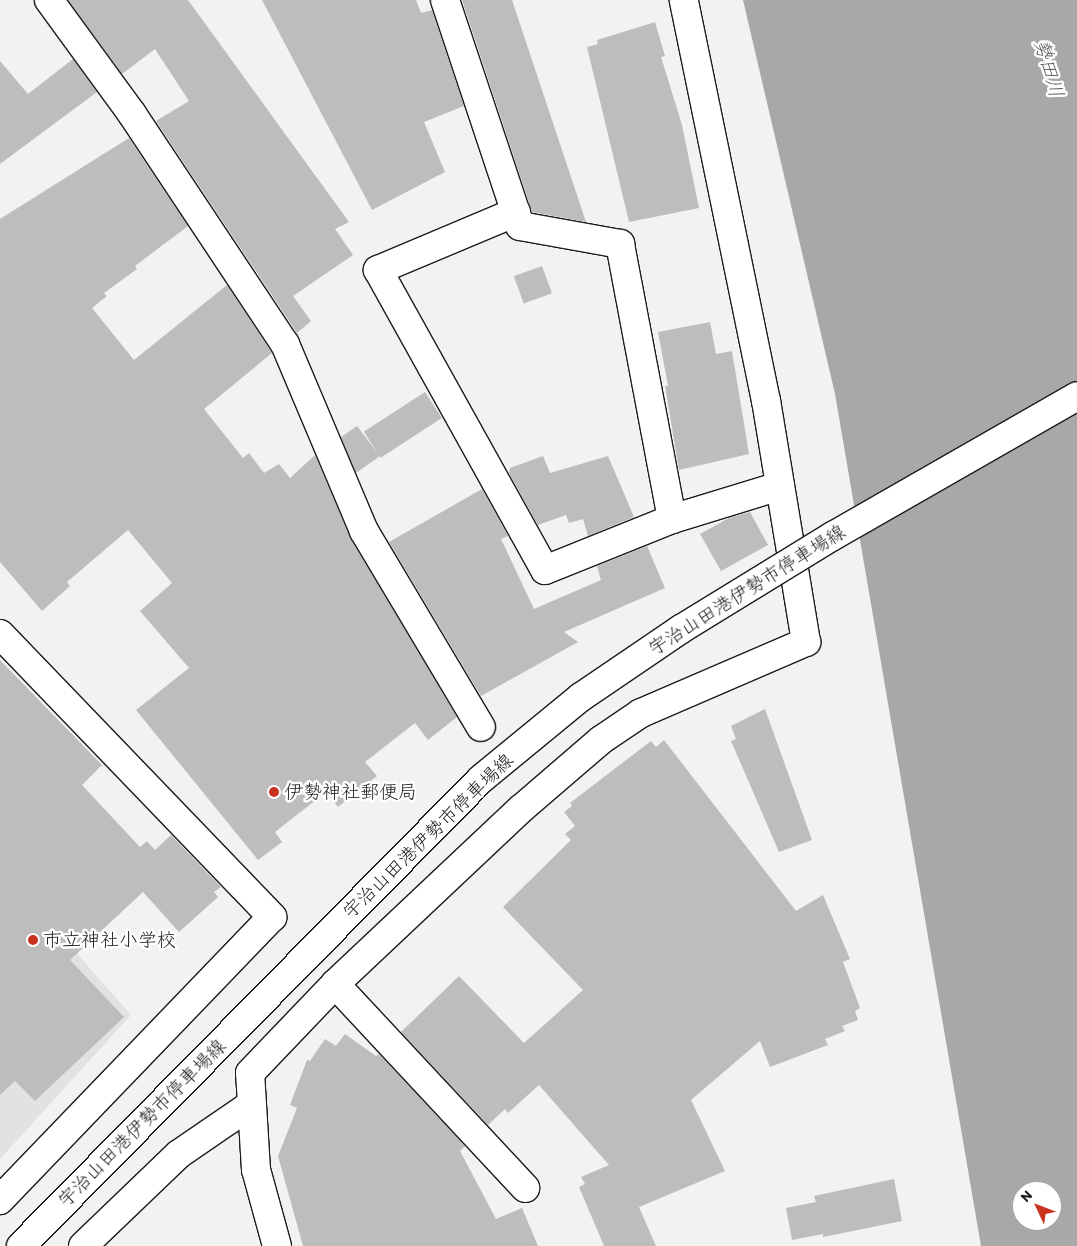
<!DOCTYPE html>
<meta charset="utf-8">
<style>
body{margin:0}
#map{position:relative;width:1077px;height:1246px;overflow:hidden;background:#f2f2f2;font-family:Itim,"Klee One",sans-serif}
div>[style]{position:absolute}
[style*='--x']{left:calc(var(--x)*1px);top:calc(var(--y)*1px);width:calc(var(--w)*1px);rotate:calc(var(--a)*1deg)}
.built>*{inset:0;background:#e2e2e2}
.water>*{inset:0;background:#a8a8a8}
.building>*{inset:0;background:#bdbdbd;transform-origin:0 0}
.roads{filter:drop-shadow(1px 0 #1c1c1c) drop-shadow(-1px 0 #1c1c1c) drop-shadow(0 1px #1c1c1c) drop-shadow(0 -1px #1c1c1c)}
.street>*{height:28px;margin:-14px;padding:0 14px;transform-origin:14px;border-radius:14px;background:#fff}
.bridges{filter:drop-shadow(1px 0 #1c1c1c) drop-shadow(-1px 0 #1c1c1c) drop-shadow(0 1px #1c1c1c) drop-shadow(0 -1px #1c1c1c)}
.secondary-bridge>*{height:28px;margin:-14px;padding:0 14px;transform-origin:14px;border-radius:14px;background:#fff}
.dots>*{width:14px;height:14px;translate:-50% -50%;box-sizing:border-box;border:2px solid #fff;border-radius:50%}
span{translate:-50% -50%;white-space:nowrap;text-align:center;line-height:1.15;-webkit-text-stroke:5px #fff;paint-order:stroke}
.street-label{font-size:19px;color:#1c1c1c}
.poi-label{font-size:19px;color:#1c1c1c}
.left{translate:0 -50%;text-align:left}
.water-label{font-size:20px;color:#5b5b5b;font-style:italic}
.north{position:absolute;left:1012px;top:1181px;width:50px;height:50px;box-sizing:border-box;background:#fff;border:1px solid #a4a4a4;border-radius:50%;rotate:313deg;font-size:14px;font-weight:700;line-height:20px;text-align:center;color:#1c1c1c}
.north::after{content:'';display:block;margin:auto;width:18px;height:22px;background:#c8321e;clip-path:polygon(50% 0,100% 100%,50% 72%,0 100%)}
</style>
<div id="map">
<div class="built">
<div style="clip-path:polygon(0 866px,131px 1015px,0 1159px)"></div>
</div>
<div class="water">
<div style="clip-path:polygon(evenodd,743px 0,1077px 0,1077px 1246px,981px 1246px,835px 394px,743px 0,1022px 1191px,1052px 1191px,1052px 1221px,1022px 1221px,1022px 1191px)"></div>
</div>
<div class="building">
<div style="clip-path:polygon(68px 0,188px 0,349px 222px,335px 229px,353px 255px,293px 296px,311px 321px,297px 333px,156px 121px,189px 101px,155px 49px,122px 74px)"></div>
<div style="clip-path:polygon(262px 0,416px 0,421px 13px,432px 10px,464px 106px,424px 122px,445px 172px,372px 210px)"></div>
<div style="clip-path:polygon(462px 0,512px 0,586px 222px,532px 212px)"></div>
<div style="clip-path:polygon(655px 22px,665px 56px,661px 57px,682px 125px,699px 208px,629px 222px,587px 47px,598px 44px,597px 40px)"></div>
<div style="clip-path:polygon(73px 59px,97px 92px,0 164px,0 61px,28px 94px)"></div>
<div style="clip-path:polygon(129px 138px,188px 226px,135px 266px,137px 269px,104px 293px,107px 296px,92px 308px,134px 360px,227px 285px,272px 353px,204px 409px,243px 458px,249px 453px,264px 473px,279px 464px,290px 478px,315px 455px,351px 539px,457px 717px,428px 740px,415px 723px,365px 762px,377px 776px,338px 807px,326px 792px,275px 832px,282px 842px,258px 860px,136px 710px,189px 668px,140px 611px,172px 583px,128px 530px,67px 582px,70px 586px,42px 611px,0 562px,0 219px)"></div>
<div style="left:542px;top:266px;width:29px;height:30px;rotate:70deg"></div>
<div style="clip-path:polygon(710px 322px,716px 354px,732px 351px,749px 454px,679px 470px,665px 386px,668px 386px,658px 332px)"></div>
<div style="left:425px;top:392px;width:31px;height:73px;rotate:57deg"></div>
<div style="clip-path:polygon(357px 426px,380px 456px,356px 473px,341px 437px)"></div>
<div style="clip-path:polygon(543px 456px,550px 473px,608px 456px,634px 517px,588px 536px,583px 519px,569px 523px,566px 515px,538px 525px,509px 473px,510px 468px)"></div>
<div style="clip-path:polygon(482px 489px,508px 536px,501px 539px,534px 609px,601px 580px,597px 566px,647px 546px,665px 588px,564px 632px,578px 642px,481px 696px,389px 542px)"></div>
<div style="clip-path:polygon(750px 512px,768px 545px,721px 571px,700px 534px,729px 518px)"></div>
<div style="clip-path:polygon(0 660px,102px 765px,82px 785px,140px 847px,147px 841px,155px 850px,171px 835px,221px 887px,214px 892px,218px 897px,179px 932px,143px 892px,70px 960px,124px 1017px,35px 1101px,15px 1081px,0 1095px)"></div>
<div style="clip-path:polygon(765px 709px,812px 840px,779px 852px,731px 741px,736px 739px,731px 726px)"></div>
<div style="clip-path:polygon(664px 740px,796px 911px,823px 895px,850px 959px,843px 962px,860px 1008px,855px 1011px,858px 1020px,842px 1026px,845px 1031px,825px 1039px,828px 1045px,770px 1067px,760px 1041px,691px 1100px,725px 1171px,639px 1207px,656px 1246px,604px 1246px,579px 1187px,585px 1184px,581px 1177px,609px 1165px,539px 1085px,508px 1113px,505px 1109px,488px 1125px,401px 1032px,459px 976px,524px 1043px,583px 990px,503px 907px,571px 840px,565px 834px,575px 826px,564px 812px,572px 806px,570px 803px,651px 741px,656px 747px)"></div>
<div style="clip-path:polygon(345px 1034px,376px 1056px,379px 1054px,465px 1146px,460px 1151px,496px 1219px,522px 1208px,538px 1246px,303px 1246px,278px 1156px,297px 1108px,290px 1105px,307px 1060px,310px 1061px,325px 1039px,336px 1046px)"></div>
<div style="clip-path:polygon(894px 1179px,902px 1221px,823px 1237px,823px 1234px,792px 1240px,786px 1208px,816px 1202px,814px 1196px)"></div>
</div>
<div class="roads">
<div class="street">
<div style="--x:49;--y:0;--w:141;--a:53.9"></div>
<div style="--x:132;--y:114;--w:276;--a:56.4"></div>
<div style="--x:285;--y:344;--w:203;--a:67.1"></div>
<div style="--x:364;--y:531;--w:228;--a:59.2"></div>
<div style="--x:445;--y:0;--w:238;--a:71.6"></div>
<div style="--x:520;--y:226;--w:102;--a:10.2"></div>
<div style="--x:620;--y:244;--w:280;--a:79.3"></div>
<div style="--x:516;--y:212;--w:150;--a:157.2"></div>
<div style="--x:378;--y:270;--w:343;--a:60.9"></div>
<div style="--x:545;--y:570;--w:137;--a:-21.9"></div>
<div style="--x:672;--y:519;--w:113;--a:-17"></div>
<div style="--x:0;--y:634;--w:393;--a:46.1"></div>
<div style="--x:272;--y:917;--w:393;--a:133.9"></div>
<div style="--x:335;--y:984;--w:279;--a:47"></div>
<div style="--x:83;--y:1246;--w:133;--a:-43.8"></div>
<div style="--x:179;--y:1154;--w:88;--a:-34.4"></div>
<div style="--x:277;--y:1246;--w:79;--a:-105.4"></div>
<div style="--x:256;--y:1170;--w:97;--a:-93.5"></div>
<div style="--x:250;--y:1073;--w:123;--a:-46.3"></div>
<div style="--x:335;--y:984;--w:257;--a:-43.3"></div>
<div style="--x:522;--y:808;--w:104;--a:-40.7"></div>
<div style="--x:601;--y:740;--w:48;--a:-34"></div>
<div style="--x:641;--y:713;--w:180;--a:-23.3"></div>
<div style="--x:806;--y:642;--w:244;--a:-99.4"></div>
<div style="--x:766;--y:401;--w:409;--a:-101.6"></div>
</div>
</div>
<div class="bridges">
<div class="secondary-bridge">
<div style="--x:21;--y:1246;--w:656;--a:-45.43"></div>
<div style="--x:481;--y:779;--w:129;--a:-39.4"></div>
<div style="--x:581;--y:697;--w:121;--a:-34.2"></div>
<div style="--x:681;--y:629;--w:178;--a:-31.5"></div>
<div style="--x:833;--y:536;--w:281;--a:-29.8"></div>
</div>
</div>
<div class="dots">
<div style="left:274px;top:792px;background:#c8321e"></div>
<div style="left:33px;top:940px;background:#c8321e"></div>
</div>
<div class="street-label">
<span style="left:747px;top:590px;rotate:-32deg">宇治山田港伊勢市停車場線</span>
<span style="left:428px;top:836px;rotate:-44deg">宇治山田港伊勢市停車場線</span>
<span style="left:142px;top:1123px;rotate:-45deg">宇治山田港伊勢市停車場線</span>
</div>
<div class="poi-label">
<span class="left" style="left:284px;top:792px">伊勢神社郵便局</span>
<span class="left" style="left:43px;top:940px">市立神社小学校</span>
</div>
<div class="water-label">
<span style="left:1049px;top:68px;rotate:74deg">勢田川</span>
</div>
<div class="north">N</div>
</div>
